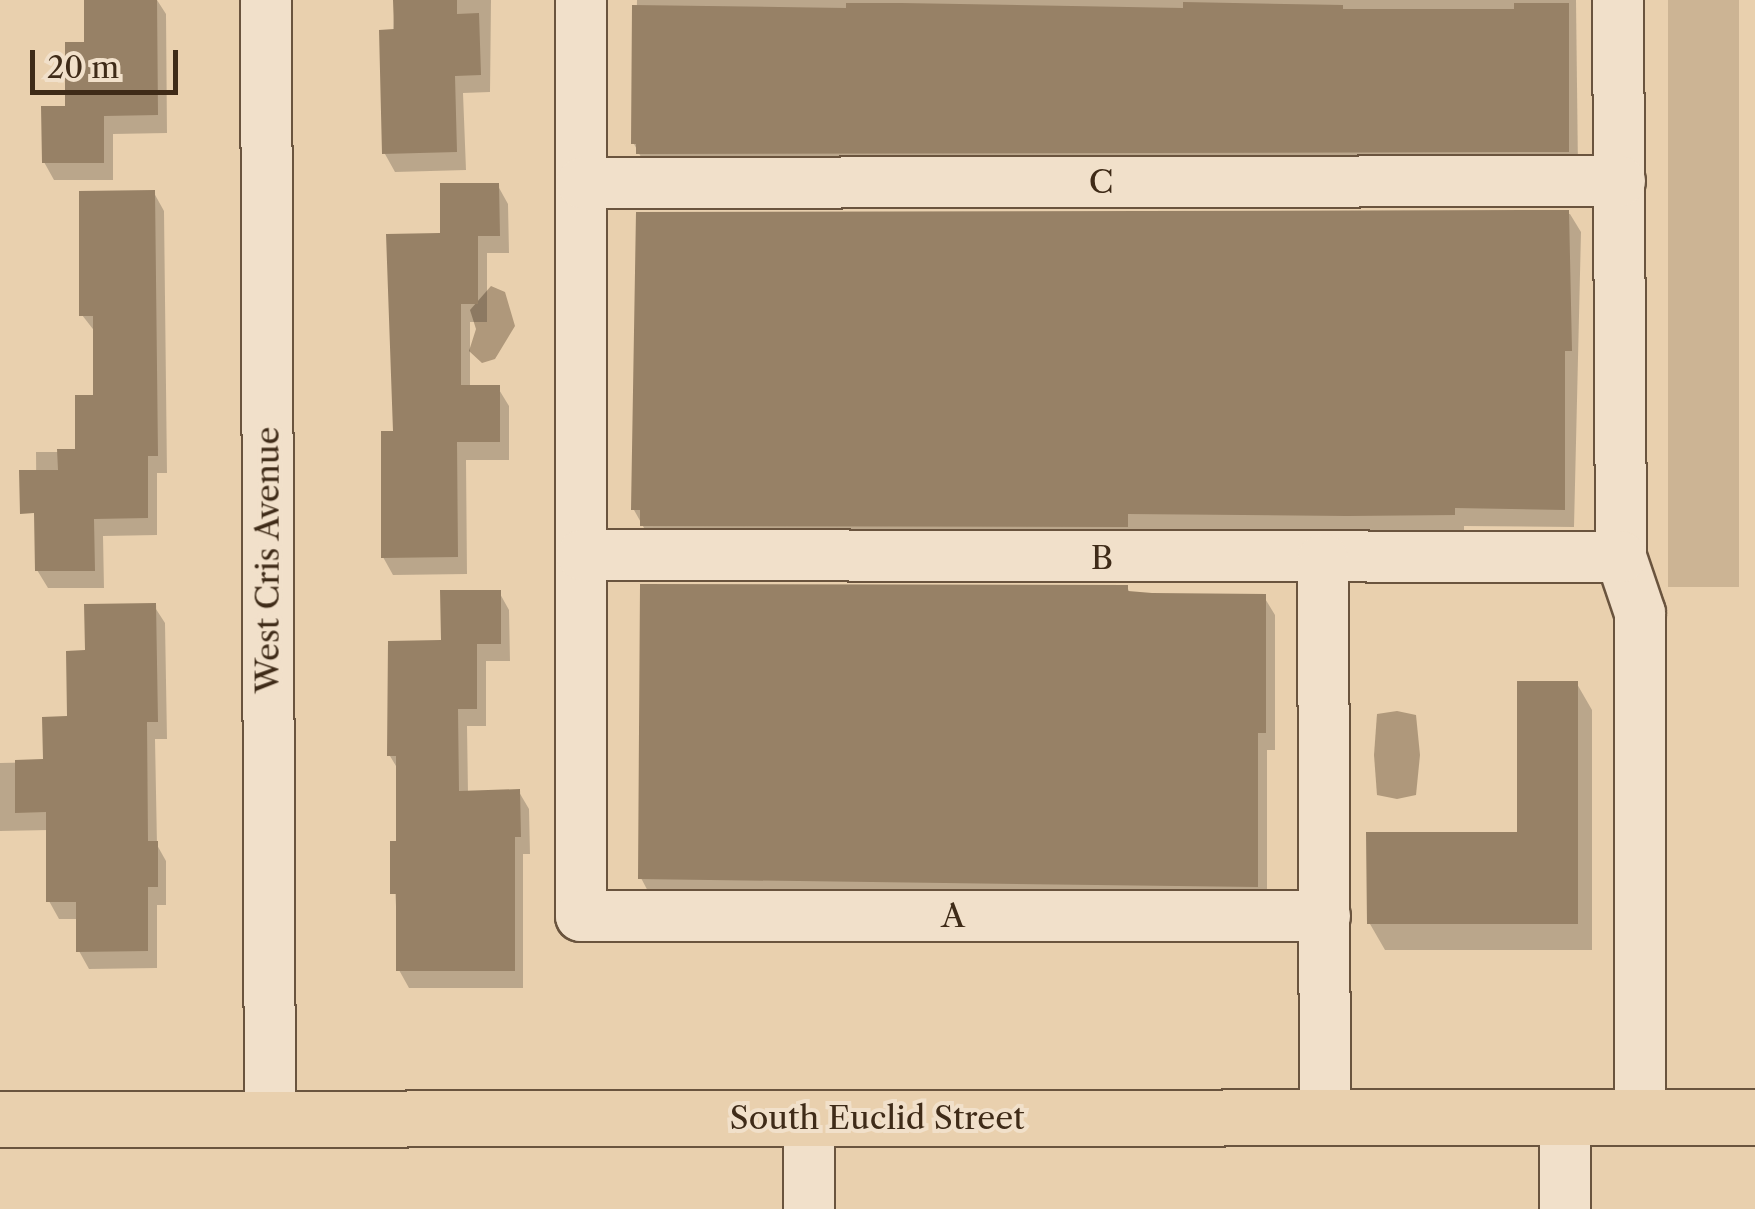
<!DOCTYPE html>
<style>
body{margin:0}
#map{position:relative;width:1755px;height:1209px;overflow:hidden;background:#e9d0ae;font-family:"Libre Caslon Text",serif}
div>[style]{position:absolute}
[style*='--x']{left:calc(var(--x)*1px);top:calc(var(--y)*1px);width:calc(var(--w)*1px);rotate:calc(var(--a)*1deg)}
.green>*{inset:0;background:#ccb494;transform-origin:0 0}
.water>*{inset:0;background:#af987b}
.shadow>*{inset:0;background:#0003}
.building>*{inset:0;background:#978166}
.roads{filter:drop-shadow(2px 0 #6a543e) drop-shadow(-2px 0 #6a543e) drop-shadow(0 2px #6a543e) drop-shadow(0 -2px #6a543e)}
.minor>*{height:50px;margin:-25px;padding:0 25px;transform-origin:25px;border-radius:25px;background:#f1e0ca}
.primary>*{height:55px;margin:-27.5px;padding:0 27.5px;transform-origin:27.5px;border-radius:27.5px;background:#e9d0ae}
span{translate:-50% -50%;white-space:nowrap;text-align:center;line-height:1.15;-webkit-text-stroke:8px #f1e0ca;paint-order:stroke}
.street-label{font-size:32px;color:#3f2b18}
.scale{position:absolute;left:30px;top:50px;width:148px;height:45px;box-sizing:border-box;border:5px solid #3f2b18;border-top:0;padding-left:12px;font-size:30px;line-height:35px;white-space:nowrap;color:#3f2b18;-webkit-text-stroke:8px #f1e0ca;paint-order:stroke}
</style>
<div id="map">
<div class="green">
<div style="left:1668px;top:0;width:71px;height:587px"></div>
</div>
<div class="water">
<div style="clip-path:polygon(491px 286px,505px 292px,515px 326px,495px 359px,482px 363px,469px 351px,476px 329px,470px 310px)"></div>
<div style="clip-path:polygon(1397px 711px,1416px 715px,1420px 755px,1416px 795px,1397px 799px,1377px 795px,1374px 755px,1377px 714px)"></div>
</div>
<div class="shadow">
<div style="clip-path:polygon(86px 0,157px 0,166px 14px,167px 133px,113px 134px,113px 180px,54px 180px,44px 162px,67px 109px,86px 44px)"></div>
<div style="clip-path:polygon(395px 0,491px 0,490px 92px,463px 93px,466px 170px,395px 172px,385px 154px)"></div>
<div style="clip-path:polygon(637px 0,1576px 0,1578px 170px,649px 172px,634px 144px)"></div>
<div style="clip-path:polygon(498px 186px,508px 204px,509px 253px,487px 253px,487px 322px,470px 322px,470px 388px,498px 388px,509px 406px,509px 460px,466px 460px,467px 574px,393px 575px,383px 557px,395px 433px,442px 235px)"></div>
<div style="clip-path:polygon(154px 193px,164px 211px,167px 473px,157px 473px,157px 535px,103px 536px,104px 588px,48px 588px,37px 570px,36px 452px,78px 452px,96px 397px,96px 333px,82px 315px)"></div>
<div style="clip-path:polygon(638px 214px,1570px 214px,1581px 232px,1574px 527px,1464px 526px,1464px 533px,653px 544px,634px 510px)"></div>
<div style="clip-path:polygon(1127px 587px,1130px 593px,1264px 597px,1275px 615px,1275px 750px,1267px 750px,1267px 905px,651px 897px,641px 878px)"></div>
<div style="clip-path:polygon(499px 592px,509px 610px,510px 661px,486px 661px,486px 726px,467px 726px,468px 793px,519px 792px,529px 809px,530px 854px,523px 854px,523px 988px,409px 988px,399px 970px,393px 843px,399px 843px,399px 771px,390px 756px,443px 643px)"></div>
<div style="clip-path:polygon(154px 606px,165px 623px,167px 739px,155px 739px,157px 845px,166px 861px,166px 905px,157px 905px,157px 968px,89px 969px,79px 951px,79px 919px,59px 919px,49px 901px,49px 830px,0 831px,0 763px,46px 762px,70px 719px,88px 653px)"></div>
<div style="clip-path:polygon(1577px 684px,1592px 710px,1592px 950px,1385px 950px,1370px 924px,1519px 835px)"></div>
</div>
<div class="building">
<div style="clip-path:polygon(84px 0,157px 0,158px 115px,104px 116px,104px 163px,42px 163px,41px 106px,65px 106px,65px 42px,84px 42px)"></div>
<div style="clip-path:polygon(393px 0,457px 0,457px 14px,479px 13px,481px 75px,455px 76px,457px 152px,382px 154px,379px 30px,394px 29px)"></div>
<div style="clip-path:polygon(1183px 2px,1343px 5px,1343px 9px,1514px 9px,1514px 3px,1569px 3px,1569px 152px,636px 154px,636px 144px,631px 144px,632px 5px,846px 8px,846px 3px,901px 3px,1183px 8px)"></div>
<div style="clip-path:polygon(440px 183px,499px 183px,500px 236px,478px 236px,478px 304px,461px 304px,461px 385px,500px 385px,500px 442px,457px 442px,458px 557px,381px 558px,381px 431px,393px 431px,386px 234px,440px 233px)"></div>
<div style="clip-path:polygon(155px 190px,158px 456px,148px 456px,148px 518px,94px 519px,95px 571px,35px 571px,34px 513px,20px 514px,19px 470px,58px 470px,57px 449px,75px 449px,75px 395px,93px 395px,93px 316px,79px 316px,79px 191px)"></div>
<div style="clip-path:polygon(636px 212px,1569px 210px,1572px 351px,1565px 351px,1565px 510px,1455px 508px,1455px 515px,1347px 516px,1128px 514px,1128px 527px,640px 526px,640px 510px,631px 510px)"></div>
<div style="clip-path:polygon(640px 584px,1128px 585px,1128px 591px,1152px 593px,1266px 594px,1266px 733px,1258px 733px,1258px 887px,638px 879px)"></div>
<div style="clip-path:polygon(440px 590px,501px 590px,501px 644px,477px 644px,477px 709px,458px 709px,459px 791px,520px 789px,521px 837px,515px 837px,515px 971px,396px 971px,396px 894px,390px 894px,390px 841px,396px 841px,396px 756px,387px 756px,388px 641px,441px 640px)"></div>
<div style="clip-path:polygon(156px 603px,158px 722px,147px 722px,148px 841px,158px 841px,158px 887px,148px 887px,148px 951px,76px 952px,76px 902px,46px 902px,46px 812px,15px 813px,15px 760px,43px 759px,42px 717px,67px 716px,66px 651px,85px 650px,84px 604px)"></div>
<div style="clip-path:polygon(1517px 681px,1578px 681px,1578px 924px,1367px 924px,1366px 832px,1517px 832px)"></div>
</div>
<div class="roads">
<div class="minor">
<div style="--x:266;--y:0;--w:1120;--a:89.8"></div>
<div style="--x:581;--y:0;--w:916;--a:90"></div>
<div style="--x:581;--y:916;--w:744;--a:0"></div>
<div style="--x:1618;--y:0;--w:557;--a:89.69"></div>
<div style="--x:1621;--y:557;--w:59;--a:71.3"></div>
<div style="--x:1640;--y:613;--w:504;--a:90"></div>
<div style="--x:582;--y:183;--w:1038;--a:-0.11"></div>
<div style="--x:582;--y:555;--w:1039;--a:0.11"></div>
<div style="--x:1323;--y:559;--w:559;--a:89.8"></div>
<div style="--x:809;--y:1117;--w:92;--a:90"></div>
<div style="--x:1565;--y:1118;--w:91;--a:90"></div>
</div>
<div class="primary">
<div style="--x:0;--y:1119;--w:1755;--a:-0.07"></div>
</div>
</div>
<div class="street-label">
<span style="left:1101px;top:182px">C</span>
<span style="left:1102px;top:558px">B</span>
<span style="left:268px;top:560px;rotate:-90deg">West Cris Avenue</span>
<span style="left:953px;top:916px">A</span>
<span style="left:877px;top:1118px">South Euclid Street</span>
</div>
<div class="scale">20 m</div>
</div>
